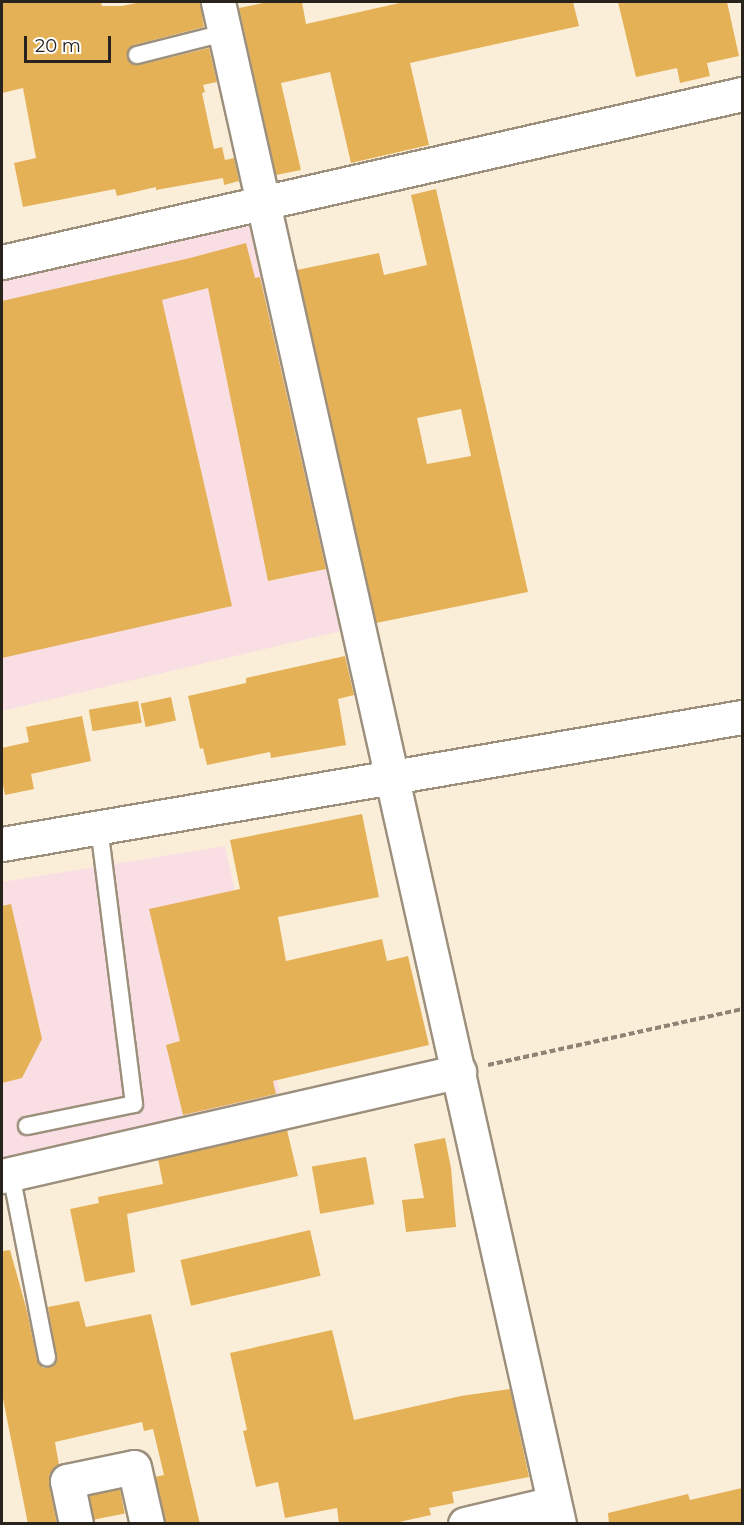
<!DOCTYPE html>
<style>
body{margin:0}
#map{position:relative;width:744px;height:1525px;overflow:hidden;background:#fbeed9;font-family:Montserrat,sans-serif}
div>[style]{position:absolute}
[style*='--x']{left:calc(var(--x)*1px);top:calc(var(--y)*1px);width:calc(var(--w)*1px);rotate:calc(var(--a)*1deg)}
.industrial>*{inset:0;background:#f9dee3}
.building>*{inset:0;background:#e4b157;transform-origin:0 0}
.path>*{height:4px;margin-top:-2px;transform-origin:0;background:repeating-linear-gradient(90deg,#8d8476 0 6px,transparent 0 9px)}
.roads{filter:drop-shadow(2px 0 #9c907d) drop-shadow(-2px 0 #9c907d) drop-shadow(0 2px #9c907d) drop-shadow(0 -2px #9c907d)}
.lane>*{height:16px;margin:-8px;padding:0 8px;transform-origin:8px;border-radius:8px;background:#fff}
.street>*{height:33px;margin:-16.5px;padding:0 16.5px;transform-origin:16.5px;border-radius:16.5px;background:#fff}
.secondary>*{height:33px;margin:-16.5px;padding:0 16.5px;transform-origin:16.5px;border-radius:16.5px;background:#fff}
span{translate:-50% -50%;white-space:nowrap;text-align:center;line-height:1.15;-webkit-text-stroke:4.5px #fff;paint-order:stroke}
.frame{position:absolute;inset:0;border:3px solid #28231c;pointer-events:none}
.scale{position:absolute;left:24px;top:36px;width:87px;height:27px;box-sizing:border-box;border:3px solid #28231c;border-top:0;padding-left:8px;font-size:18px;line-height:21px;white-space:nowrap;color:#28231c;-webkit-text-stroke:4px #fff;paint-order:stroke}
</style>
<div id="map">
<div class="industrial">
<div style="clip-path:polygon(249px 223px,258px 229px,347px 623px,341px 631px,2px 711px,2px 279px)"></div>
<div style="clip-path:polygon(225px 846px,281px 1098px,2px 1162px,2px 882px)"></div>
</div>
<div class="building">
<div style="clip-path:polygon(2px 2px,101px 2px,102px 6px,122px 6px,141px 2px,200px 2px,204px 27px,134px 45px,129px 48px,127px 57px,130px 63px,139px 65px,209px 48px,217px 82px,203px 85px,205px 92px,202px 93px,214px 149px,222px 147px,225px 160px,234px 158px,239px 181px,224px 185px,223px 178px,156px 190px,156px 187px,117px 196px,115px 189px,23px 207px,14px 163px,36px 158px,23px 88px,2px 93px)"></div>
<div style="clip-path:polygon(268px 2px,302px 2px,306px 24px,404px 2px,573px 2px,579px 26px,410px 63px,429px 145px,351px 163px,330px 72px,281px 83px,301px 170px,276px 175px,239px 8px)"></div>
<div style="clip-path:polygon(618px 2px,727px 2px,739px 56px,707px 63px,710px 76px,680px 83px,677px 68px,636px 77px)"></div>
<div style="clip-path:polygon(evenodd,436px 189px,528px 592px,376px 623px,297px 270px,379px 253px,384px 275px,427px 265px,411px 195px,436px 189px,461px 409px,471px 456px,427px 464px,417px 418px,461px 409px)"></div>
<div style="clip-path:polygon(246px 243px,255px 278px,260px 277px,326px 569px,268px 581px,208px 288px,162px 300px,232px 606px,2px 658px,2px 301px,190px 258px)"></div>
<div style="clip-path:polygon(345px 656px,354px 695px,338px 699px,346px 745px,271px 758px,270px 752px,207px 765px,203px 748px,200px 749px,188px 696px,246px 683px,246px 678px)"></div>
<div style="left:171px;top:697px;width:24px;height:31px;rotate:78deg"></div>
<div style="left:138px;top:701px;width:22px;height:50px;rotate:80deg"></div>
<div style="clip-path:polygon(82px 716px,91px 761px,31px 774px,34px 789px,5px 795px,2px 780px,2px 748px,29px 742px,26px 727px)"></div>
<div style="clip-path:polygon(362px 814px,379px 897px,278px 917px,286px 961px,382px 939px,387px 961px,408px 956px,429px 1045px,273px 1081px,276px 1094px,183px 1115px,166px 1045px,180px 1041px,149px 909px,240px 889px,230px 840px)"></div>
<div style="clip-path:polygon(11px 904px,42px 1039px,22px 1078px,2px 1083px,2px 906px)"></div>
<div style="clip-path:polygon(287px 1130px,298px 1176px,127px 1214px,135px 1272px,85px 1282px,70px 1209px,99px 1203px,98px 1197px,163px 1184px,158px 1159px)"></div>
<div style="clip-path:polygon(445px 1138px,451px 1168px,456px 1227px,406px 1232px,402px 1200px,424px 1198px,414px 1144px)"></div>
<div style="left:366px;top:1157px;width:48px;height:55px;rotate:80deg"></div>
<div style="left:310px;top:1230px;width:47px;height:133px;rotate:77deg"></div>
<div style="clip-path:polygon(10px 1250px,27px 1311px,37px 1360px,43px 1368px,53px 1366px,57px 1361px,48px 1307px,79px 1301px,86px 1327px,151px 1314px,200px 1524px,165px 1524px,155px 1477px,164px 1475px,153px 1429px,144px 1431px,142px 1422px,55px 1442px,59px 1465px,49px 1475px,49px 1484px,57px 1524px,28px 1524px,2px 1394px,2px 1251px)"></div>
<div style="clip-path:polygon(332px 1330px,354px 1420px,461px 1396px,510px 1389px,529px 1477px,452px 1492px,454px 1503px,429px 1508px,431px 1515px,390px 1524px,339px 1524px,337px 1508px,285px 1518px,278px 1482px,256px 1487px,243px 1431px,247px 1430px,230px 1353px)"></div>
<div style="clip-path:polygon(742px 1488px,742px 1524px,609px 1524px,608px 1513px,688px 1494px,690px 1500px)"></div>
<div style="left:120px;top:1489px;width:25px;height:32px;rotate:79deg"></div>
</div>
<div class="path">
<div style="--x:488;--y:1065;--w:260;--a:-12.4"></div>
</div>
<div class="roads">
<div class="lane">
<div style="--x:137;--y:55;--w:90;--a:-14.2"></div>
<div style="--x:27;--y:1126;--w:109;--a:-11.6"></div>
<div style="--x:134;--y:1104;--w:278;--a:-97.2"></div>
<div style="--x:11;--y:1174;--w:187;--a:78.9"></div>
</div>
<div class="street">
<div style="--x:218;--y:2;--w:1560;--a:77.37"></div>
<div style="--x:2;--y:1176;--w:469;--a:-12.9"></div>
<div style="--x:76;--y:1524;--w:44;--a:-101.8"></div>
<div style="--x:67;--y:1481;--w:68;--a:-11.8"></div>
<div style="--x:134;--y:1467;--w:58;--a:77.2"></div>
<div style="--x:465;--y:1524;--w:91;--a:-13.3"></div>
</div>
<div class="secondary">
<div style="--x:2;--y:262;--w:759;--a:-12.79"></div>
<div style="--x:2;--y:844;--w:751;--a:-9.74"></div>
</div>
</div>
<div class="frame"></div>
<div class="scale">20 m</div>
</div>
